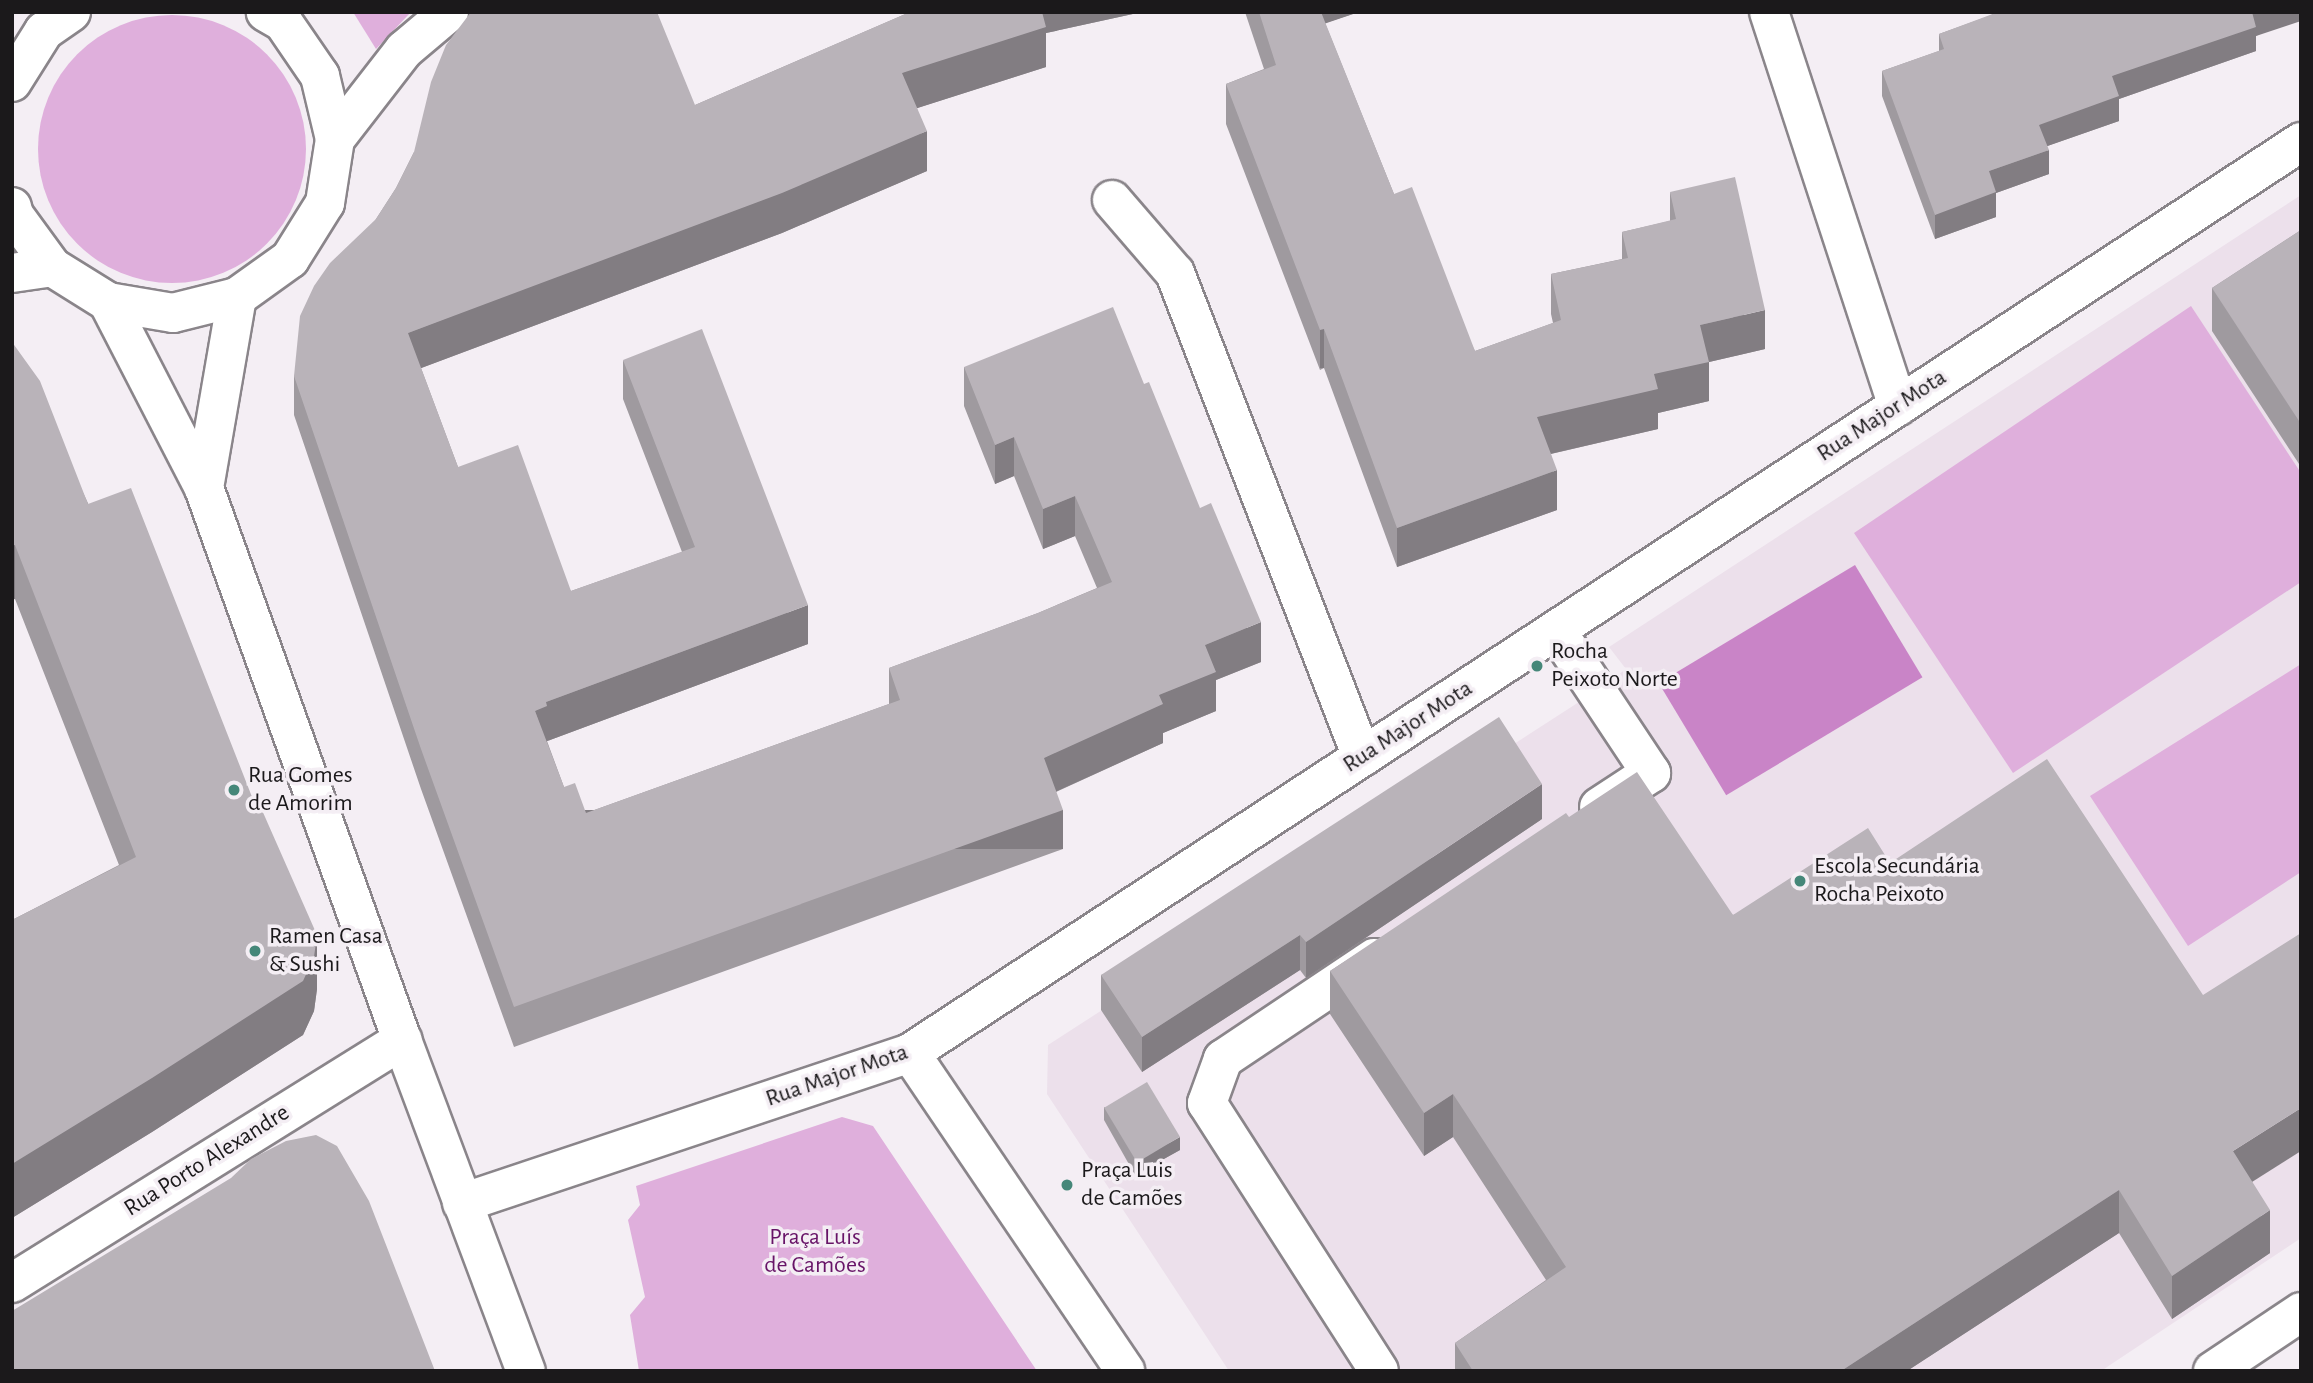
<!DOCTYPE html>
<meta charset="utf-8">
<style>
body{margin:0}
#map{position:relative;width:2313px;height:1383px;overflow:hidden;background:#f4eef4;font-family:"Alegreya Sans",sans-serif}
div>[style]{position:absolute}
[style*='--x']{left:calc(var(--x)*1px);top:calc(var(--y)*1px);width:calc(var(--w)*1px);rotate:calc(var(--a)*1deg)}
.built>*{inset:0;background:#ece0eb}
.green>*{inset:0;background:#dfafdc}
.round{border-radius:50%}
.water>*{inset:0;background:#c984c7;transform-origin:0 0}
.roads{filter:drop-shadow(2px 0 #8a858a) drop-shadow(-2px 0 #8a858a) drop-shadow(0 2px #8a858a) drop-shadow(0 -2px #8a858a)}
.minor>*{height:38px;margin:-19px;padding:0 19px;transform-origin:19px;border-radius:19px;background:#fff}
.major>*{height:38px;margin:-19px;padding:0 19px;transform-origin:19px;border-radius:19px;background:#fff}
.wall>*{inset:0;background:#9f9a9f}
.shaded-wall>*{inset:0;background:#827d82;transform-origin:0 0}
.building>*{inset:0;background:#b9b3b9;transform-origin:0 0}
.dots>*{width:19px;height:19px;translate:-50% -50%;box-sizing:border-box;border:4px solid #f4eef4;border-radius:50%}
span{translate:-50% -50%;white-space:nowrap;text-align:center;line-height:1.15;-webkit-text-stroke:7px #f4eef4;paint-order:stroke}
.street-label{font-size:24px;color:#1b191b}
.poi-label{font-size:24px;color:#1b191b}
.left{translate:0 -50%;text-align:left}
.park-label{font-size:24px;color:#671367}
.frame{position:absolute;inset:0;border:14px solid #1b191b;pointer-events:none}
</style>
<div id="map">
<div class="built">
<div style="clip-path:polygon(2301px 195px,2301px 1238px,2101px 1371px,1229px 1371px,1047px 1094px,1048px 1045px,1596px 691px,1626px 669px,1609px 647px)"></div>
</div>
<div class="green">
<div style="clip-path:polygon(353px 12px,411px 12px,376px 49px)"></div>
<div class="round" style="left:38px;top:15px;width:268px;height:268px"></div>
<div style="clip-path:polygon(2191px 306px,2301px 473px,2301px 582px,2013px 773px,1854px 533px)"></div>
<div style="clip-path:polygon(2301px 664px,2301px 872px,2188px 946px,2090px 796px)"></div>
<div style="clip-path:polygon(842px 1117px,873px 1126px,1037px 1371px,639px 1371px,630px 1315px,645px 1297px,628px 1220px,640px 1205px,636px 1186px)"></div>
</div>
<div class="water">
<div style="left:1855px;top:565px;width:131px;height:229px;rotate:59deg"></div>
</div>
<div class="roads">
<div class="minor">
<div style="--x:1769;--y:12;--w:415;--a:71.9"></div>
<div style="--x:1112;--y:200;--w:96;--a:49.2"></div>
<div style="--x:1175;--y:273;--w:519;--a:68.88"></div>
<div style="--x:1556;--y:630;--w:172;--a:56.4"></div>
<div style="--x:1651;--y:773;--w:62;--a:146.8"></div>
<div style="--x:1374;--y:958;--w:182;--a:146.2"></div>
<div style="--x:1223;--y:1059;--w:47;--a:110"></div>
<div style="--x:1207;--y:1103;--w:318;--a:57.3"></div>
<div style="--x:910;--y:1053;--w:384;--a:55.9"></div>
<div style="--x:462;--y:1203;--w:472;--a:-18.5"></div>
<div style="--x:910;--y:1053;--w:1663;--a:-33.22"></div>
<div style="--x:12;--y:1283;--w:460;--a:-31.9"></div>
<div style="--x:2213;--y:1371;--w:106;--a:-33.8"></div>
</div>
<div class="major">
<div style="--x:12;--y:82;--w:60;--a:-57.9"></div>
<div style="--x:44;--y:31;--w:33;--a:-35"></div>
<div style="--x:335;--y:139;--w:113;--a:-52.2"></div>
<div style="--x:404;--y:50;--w:59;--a:-40.2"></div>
<div style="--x:12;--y:207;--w:8;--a:76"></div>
<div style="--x:14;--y:215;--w:64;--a:53.8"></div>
<div style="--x:52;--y:267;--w:66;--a:32"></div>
<div style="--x:108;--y:302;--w:66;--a:9.6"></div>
<div style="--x:173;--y:313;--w:66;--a:-14"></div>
<div style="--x:237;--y:297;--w:65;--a:-35.6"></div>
<div style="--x:290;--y:259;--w:66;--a:-58"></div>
<div style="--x:325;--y:203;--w:65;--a:-81.1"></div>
<div style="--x:335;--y:139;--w:65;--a:-103.4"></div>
<div style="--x:320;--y:76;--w:65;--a:-124.4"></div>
<div style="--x:283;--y:22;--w:20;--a:-150"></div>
<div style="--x:12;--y:273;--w:40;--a:-8.5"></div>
<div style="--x:108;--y:302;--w:209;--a:62.7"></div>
<div style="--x:204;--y:488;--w:586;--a:70.27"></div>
<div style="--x:402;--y:1040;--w:353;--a:69.5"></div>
<div style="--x:204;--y:488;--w:194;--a:-80.2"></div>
</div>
</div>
<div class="wall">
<div style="clip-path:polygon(910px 12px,1142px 12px,1046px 33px,1046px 67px,917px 108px,927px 171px,782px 233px,421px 368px,458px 467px,571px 591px,682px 552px,623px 399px,623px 360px,808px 644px,547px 741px,564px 787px,586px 813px,889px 704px,889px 668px,1038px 613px,1097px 588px,1075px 536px,1043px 549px,1014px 476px,995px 484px,964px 406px,964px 367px,1144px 384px,1261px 662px,1216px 680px,1216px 711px,1163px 733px,1163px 743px,1056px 792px,1063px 849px,514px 1047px,421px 789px,294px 415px,294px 376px,376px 219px,396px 188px,414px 152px,695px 105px)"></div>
<div style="clip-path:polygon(1245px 12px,1359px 12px,1325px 23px,1394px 194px,1475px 351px,1553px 323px,1551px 314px,1551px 274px,1622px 259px,1622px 232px,1670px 221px,1670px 192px,1765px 349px,1709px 362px,1709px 401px,1658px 413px,1658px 429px,1551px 454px,1557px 510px,1397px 567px,1324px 368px,1320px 370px,1226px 124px,1226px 84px,1264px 69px)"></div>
<div style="clip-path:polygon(1991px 12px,2301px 12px,2256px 36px,2256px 51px,2119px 99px,2119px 121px,2047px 146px,2049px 174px,1996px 193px,1996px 217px,1935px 239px,1882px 96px,1882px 71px,1939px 51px,1939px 34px,1992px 15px)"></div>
<div style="clip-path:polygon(2301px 230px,2301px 467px,2212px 331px,2212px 288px)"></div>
<div style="clip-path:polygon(12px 342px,317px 989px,314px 1011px,303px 1035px,152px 1132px,12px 1218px,12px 920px,119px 865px,15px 599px,12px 600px)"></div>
<div style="clip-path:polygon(1569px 817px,1733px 915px,1890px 863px,2252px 1182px,2270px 1253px,2172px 1319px,2119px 1233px,1907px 1371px,1455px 1371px,1455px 1343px,1546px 1280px,1453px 1137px,1424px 1156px,1330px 1014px,1330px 971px)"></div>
<div style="clip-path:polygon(1542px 819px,1306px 978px,1300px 970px,1142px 1072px,1101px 1010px,1101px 975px)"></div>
<div style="clip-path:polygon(1104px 1107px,1180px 1150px,1135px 1175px,1104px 1120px)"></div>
</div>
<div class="shaded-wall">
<div style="clip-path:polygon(1037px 12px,1142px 12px,1046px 33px,1046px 67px,902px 113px,902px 73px)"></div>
<div style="clip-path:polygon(1312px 12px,1359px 12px,1312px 28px)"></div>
<div style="clip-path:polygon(2252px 12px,2301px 12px,2301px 21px,2256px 36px,2256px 51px,2119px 99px,2119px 121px,2039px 149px,2039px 125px,2112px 76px)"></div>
<div style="clip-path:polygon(927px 131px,927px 171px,782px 233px,408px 373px,408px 333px)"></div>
<div style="clip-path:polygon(2049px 150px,2049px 174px,1996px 193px,1996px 217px,1935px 239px,1935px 215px,1989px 171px)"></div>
<div style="clip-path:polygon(1765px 310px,1765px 349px,1709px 362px,1709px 401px,1658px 413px,1658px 429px,1537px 457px,1537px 417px,1654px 374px,1700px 325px)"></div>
<div style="left:1324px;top:329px;width:39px;height:4px;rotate:90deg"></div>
<div style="clip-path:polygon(1014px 437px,1014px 476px,995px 484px,995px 445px)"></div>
<div style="clip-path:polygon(1557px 470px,1557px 510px,1397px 567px,1397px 528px)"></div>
<div style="clip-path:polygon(1075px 496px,1075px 536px,1043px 549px,1043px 509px)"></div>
<div style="left:15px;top:545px;width:54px;height:3px;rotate:90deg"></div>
<div style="clip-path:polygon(808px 605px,808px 644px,547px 741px,547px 746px,535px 711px,546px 702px)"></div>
<div style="clip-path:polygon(1261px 622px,1261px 662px,1216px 680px,1216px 711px,1163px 733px,1163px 743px,1044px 797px,1044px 758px,1159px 695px,1205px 645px)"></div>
<div style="clip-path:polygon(1542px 784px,1542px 819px,1306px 978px,1306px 942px)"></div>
<div style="left:1063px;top:810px;width:39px;height:583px;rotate:90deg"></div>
<div style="clip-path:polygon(317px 935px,317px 989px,314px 1011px,303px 1035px,152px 1132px,12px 1218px,12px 1164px)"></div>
<div style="clip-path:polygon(1300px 935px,1300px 970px,1142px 1072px,1142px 1037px)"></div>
<div style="clip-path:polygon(1453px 1094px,1453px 1137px,1424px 1156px,1424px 1113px)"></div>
<div style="clip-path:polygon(2301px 1108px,2301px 1151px,2233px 1194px,2233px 1151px)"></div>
<div style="clip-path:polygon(1180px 1137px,1180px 1150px,1135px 1175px,1135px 1162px)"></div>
<div style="clip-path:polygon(2119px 1190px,2119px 1233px,1907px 1371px,1841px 1371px)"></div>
<div style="clip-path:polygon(2270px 1210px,2270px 1253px,2172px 1319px,2172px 1276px)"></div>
</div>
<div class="building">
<div style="clip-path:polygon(471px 12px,657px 12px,695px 105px,910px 12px,1042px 12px,1046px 27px,902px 73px,927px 131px,782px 193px,408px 333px,458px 467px,518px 445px,571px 591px,695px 547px,623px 360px,702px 329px,808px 605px,546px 702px,547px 706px,535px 711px,564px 787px,575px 783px,586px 813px,900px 700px,889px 668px,1038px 613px,1112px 582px,1075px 496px,1043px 509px,1014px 437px,995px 445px,964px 367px,1113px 307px,1144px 384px,1149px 382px,1200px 508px,1211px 503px,1261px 622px,1205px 645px,1216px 672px,1159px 695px,1163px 704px,1044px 758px,1063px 810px,514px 1007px,421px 749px,294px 376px,300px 316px,314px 286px,330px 263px,376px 219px,396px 188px,414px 152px,431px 82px,446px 45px)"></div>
<div style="clip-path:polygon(1259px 12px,1321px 12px,1394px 194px,1412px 187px,1475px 351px,1561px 320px,1551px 274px,1628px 258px,1622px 232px,1676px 219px,1670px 192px,1735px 177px,1765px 310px,1700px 325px,1709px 362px,1654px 374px,1658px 389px,1537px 417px,1557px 470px,1397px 528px,1324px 329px,1320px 330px,1226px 84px,1276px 65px)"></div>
<div style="clip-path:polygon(1998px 12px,2252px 12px,2256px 27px,2112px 76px,2119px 96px,2039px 125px,2049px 150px,1989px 171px,1996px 192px,1935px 215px,1882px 71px,1944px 49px,1939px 34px)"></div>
<div style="clip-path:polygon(2301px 230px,2301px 424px,2212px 288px)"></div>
<div style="clip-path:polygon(12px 342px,40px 381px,88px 504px,131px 488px,254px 802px,258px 801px,317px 935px,314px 957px,303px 981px,152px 1078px,12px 1164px,12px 920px,136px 857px,15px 545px,12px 546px)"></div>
<div style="clip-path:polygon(1499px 717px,1542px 784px,1306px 942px,1300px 935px,1142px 1037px,1101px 975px)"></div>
<div style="clip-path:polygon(2047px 759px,2203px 995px,2301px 933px,2301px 1108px,2233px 1151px,2270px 1210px,2172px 1276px,2119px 1190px,1841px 1371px,1473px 1371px,1455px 1343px,1566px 1267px,1453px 1094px,1424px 1113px,1330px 971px,1566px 813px,1569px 817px,1637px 772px,1733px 915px,1868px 828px,1890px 863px)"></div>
<div style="left:1147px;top:1082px;width:64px;height:50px;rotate:59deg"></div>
<div style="clip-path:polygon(316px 1135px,337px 1146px,369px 1201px,435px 1371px,12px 1371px,12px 1311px,231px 1178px,251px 1159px,286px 1141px)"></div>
</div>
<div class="dots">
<div style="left:1537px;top:666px;background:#458779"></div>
<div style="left:234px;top:790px;background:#458779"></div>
<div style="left:1800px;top:881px;background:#458779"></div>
<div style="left:255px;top:951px;background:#458779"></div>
<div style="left:1067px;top:1185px;background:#458779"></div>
</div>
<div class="street-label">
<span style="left:1882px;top:416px;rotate:-33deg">Rua Major Mota</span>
<span style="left:1408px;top:727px;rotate:-33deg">Rua Major Mota</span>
<span style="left:837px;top:1076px;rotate:-19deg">Rua Major Mota</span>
<span style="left:207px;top:1161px;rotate:-32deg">Rua Porto Alexandre</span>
</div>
<div class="poi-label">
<span class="left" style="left:1551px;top:666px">Rocha<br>Peixoto Norte</span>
<span class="left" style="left:248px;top:790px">Rua Gomes<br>de Amorim</span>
<span class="left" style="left:1814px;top:881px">Escola Secundária<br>Rocha Peixoto</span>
<span class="left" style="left:269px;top:951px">Ramen Casa<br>&amp; Sushi</span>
<span class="left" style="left:1081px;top:1185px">Praça Luis<br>de Camões</span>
</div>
<div class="park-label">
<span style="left:815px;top:1252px">Praça Luís<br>de Camões</span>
</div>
<div class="frame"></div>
</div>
